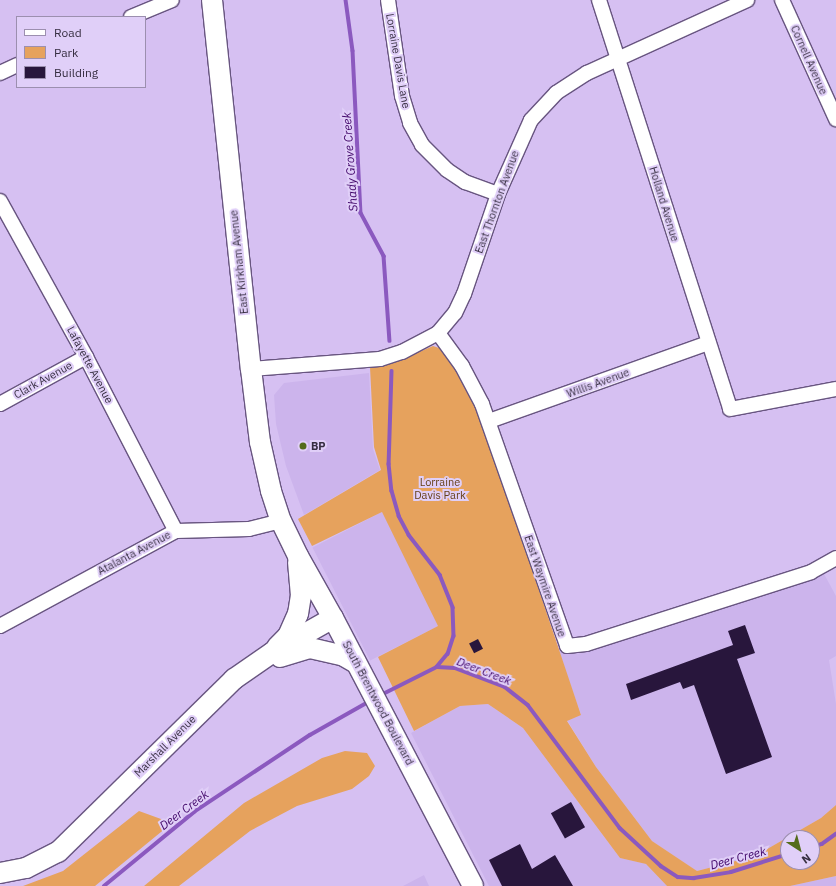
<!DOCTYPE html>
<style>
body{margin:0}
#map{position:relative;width:836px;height:886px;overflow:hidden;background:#d6c0f2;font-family:"IBM Plex Sans",sans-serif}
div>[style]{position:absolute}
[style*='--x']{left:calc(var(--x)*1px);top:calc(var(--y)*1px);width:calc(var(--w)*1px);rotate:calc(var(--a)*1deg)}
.built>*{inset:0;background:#ccb4ec;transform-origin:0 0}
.green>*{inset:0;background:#e6a25d}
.stream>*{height:3.5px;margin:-1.75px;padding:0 1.75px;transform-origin:1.75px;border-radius:1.75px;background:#8b59bf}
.building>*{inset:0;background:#28163c;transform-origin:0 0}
.roads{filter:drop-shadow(1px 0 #685580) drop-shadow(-1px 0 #685580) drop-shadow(0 1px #685580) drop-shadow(0 -1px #685580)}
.street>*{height:14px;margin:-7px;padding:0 7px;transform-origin:7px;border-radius:7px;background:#fff}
.secondary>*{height:20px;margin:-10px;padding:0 10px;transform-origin:10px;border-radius:10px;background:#fff}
.dots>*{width:11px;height:11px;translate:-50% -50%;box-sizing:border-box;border:2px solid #e0cff8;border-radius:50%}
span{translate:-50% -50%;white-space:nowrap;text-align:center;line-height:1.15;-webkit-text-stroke:4px #e0cff8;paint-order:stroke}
.street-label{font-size:11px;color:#362e41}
.poi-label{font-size:11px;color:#362e41;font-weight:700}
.left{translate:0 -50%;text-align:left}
.park-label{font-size:11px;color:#654018}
.water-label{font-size:12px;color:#400568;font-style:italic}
.legend{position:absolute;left:16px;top:16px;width:130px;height:72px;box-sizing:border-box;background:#e0cff8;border:1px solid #9c8faf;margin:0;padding:5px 7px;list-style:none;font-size:12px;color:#362e41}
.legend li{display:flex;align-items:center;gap:8px;height:20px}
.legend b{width:20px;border:1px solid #9c8faf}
.north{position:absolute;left:780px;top:830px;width:40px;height:40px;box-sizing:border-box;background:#e0cff8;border:1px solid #9c8faf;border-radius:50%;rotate:144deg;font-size:11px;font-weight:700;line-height:16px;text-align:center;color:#362e41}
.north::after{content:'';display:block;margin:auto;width:14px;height:18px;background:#546b1b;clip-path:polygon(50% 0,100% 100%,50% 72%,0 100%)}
</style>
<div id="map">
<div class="built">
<div style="clip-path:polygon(369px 373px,373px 449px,380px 470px,304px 515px,286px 466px,276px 424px,274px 395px,284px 383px)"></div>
<div style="left:382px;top:512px;width:127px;height:78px;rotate:63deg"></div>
<div style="clip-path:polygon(823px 572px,836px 596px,836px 656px,829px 660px,836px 704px,836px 805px,821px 818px,755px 856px,697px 871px,652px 841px,596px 767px,567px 720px,581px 714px,555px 643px,563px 650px,576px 654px,586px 652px)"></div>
<div style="clip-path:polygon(488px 704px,523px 728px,620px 858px,646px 864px,667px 886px,489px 886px,411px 733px,460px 706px)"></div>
<div style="clip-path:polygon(424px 875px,429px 886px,403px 886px)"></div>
<div style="clip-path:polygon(836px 876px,836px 886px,790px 886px)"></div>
</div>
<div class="green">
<div style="clip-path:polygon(evenodd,433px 346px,439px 348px,453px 364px,472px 396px,498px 468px,581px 715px,567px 721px,596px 767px,652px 841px,697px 871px,755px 856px,821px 818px,836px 805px,836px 876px,790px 886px,667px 886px,646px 864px,620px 858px,523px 728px,488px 704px,460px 706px,414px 731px,378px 657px,438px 626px,382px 512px,312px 546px,298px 519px,381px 470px,374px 447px,370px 367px,396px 362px,433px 346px,788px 838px,812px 838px,812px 862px,788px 862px,788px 838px)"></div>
<div style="clip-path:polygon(345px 751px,367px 753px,375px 766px,369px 776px,352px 789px,297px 806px,250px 831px,179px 886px,144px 886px,244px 803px,322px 758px)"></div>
<div style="clip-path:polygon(139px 811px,172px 823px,95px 886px,23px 886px,63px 871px)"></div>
</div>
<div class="stream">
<div style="--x:346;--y:0;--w:51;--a:82.2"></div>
<div style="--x:353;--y:51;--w:162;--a:87.2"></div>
<div style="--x:361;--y:213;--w:49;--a:61.9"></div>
<div style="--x:384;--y:256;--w:85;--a:86"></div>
<div style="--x:392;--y:371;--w:93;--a:91.8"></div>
<div style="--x:389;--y:464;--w:27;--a:84"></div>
<div style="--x:392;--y:491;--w:26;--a:74"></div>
<div style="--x:399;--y:516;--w:21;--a:62"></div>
<div style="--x:409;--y:535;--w:51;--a:52.2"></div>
<div style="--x:440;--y:575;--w:35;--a:68"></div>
<div style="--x:453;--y:608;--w:28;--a:88"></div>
<div style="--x:454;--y:636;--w:19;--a:108"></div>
<div style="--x:448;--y:654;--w:17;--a:130"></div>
<div style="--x:381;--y:695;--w:63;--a:-26.6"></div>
<div style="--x:437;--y:667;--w:18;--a:3"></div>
<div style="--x:455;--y:668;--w:53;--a:20.8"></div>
<div style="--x:505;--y:687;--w:29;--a:38"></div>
<div style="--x:528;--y:705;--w:154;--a:53.2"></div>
<div style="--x:620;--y:828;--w:56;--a:42.8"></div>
<div style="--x:661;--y:866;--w:20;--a:33"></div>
<div style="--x:678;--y:877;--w:16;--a:4"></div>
<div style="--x:694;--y:878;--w:37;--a:-9"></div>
<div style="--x:731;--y:872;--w:60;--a:-17.5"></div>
<div style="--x:812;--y:847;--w:10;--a:-17"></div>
<div style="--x:822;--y:844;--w:17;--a:-36"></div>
<div style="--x:104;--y:886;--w:117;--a:-39.4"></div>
<div style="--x:194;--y:812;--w:139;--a:-33.6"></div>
<div style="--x:310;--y:735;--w:69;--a:-29.5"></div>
</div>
<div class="building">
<div style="clip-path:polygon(745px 625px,755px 653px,737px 659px,772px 757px,726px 774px,694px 685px,683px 689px,680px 682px,631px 700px,626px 684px,733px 645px,728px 631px)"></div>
<div style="left:478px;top:639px;width:11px;height:10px;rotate:63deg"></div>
<div style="left:571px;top:802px;width:29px;height:23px;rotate:61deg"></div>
<div style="clip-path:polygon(520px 844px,532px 869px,555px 855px,573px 886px,502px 886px,489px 860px)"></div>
</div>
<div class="roads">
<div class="street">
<div style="--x:388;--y:0;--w:97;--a:81.7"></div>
<div style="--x:402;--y:96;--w:28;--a:73"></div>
<div style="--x:410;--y:123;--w:25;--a:61"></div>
<div style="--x:422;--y:145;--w:35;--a:45"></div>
<div style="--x:447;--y:170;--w:22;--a:34"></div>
<div style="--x:465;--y:182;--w:35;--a:20"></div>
<div style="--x:599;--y:0;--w:429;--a:72.2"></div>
<div style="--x:730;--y:409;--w:108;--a:-10.7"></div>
<div style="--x:782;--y:0;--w:131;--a:65.6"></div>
<div style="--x:131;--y:17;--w:44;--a:-22.5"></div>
<div style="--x:0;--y:73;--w:19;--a:-25"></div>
<div style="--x:0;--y:201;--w:178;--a:61.1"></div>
<div style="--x:86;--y:357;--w:196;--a:62.7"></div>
<div style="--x:438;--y:333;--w:41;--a:54"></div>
<div style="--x:462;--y:366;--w:43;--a:62.2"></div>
<div style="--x:482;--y:404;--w:256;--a:70.6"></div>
<div style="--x:567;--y:646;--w:19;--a:-6"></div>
<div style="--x:586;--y:644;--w:236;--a:-17.7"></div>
<div style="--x:811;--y:572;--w:29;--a:-29"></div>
<div style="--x:251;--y:369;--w:129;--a:-4.4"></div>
<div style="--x:380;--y:359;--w:23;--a:-18"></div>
<div style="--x:402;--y:352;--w:41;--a:-27.8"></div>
<div style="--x:438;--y:333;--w:26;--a:-50"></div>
<div style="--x:455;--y:313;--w:21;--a:-65"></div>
<div style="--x:464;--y:294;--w:106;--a:-71.2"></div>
<div style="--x:498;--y:194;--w:81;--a:-66"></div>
<div style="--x:531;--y:120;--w:37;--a:-47"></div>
<div style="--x:556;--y:93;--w:37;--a:-33"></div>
<div style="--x:587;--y:73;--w:176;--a:-24.5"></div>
<div style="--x:0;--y:404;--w:98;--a:-28.7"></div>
<div style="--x:489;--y:421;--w:232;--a:-19.6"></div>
<div style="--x:0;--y:626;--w:200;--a:-28.4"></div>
<div style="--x:176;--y:531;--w:73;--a:-1.6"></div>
<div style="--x:249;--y:529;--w:33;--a:-14"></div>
</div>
<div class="secondary">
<div style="--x:212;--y:0;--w:371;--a:84"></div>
<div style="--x:251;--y:369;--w:74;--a:83"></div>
<div style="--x:260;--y:442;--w:50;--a:77.3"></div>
<div style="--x:271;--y:491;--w:32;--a:72"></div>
<div style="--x:281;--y:521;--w:39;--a:64"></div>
<div style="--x:298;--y:556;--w:71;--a:60.6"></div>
<div style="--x:333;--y:618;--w:302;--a:62.4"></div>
<div style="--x:277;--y:647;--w:16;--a:-45"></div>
<div style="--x:288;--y:636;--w:24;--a:-66"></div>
<div style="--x:298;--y:614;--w:18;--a:-81"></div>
<div style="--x:301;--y:596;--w:34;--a:-95"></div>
<div style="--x:280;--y:657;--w:31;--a:-17"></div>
<div style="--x:310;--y:648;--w:35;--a:13"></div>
<div style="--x:344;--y:656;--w:14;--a:30"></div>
<div style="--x:0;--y:873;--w:26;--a:-11"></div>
<div style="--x:26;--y:868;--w:36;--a:-27"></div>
<div style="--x:58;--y:852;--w:247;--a:-44.5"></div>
<div style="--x:234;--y:679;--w:47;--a:-34.7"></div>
<div style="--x:273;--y:652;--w:69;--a:-29.5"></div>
</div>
</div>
<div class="dots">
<div style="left:303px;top:446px;background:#546b1b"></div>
</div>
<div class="street-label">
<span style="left:809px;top:60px;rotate:66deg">Cornell Avenue</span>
<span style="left:398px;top:61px;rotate:80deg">Lorraine Davis Lane</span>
<span style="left:497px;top:202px;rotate:-70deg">East Thornton Avenue</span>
<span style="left:664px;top:204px;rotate:73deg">Holland Avenue</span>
<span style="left:239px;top:262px;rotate:-96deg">East Kirkham Avenue</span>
<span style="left:90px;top:365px;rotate:62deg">Lafayette Avenue</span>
<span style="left:43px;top:380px;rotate:-29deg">Clark Avenue</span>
<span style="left:598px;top:383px;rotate:-20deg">Willis Avenue</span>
<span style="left:134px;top:553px;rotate:-28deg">Atalanta Avenue</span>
<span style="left:545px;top:586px;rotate:71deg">East Waymire Avenue</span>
<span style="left:378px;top:703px;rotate:62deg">South Brentwood Boulevard</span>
<span style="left:165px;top:746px;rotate:-45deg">Marshall Avenue</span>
</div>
<div class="poi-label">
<span class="left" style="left:311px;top:446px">BP</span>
</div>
<div class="park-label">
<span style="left:440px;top:489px">Lorraine<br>Davis Park</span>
</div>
<div class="water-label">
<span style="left:350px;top:162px;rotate:-94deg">Shady Grove Creek</span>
<span style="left:484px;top:671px;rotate:21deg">Deer Creek</span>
<span style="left:184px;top:810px;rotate:-37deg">Deer Creek</span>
<span style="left:738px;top:858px;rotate:-15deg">Deer Creek</span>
</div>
<ul class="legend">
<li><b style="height:5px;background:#fff"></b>Road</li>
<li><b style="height:11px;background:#e6a25d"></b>Park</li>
<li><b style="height:11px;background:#28163c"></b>Building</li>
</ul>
<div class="north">N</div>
</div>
